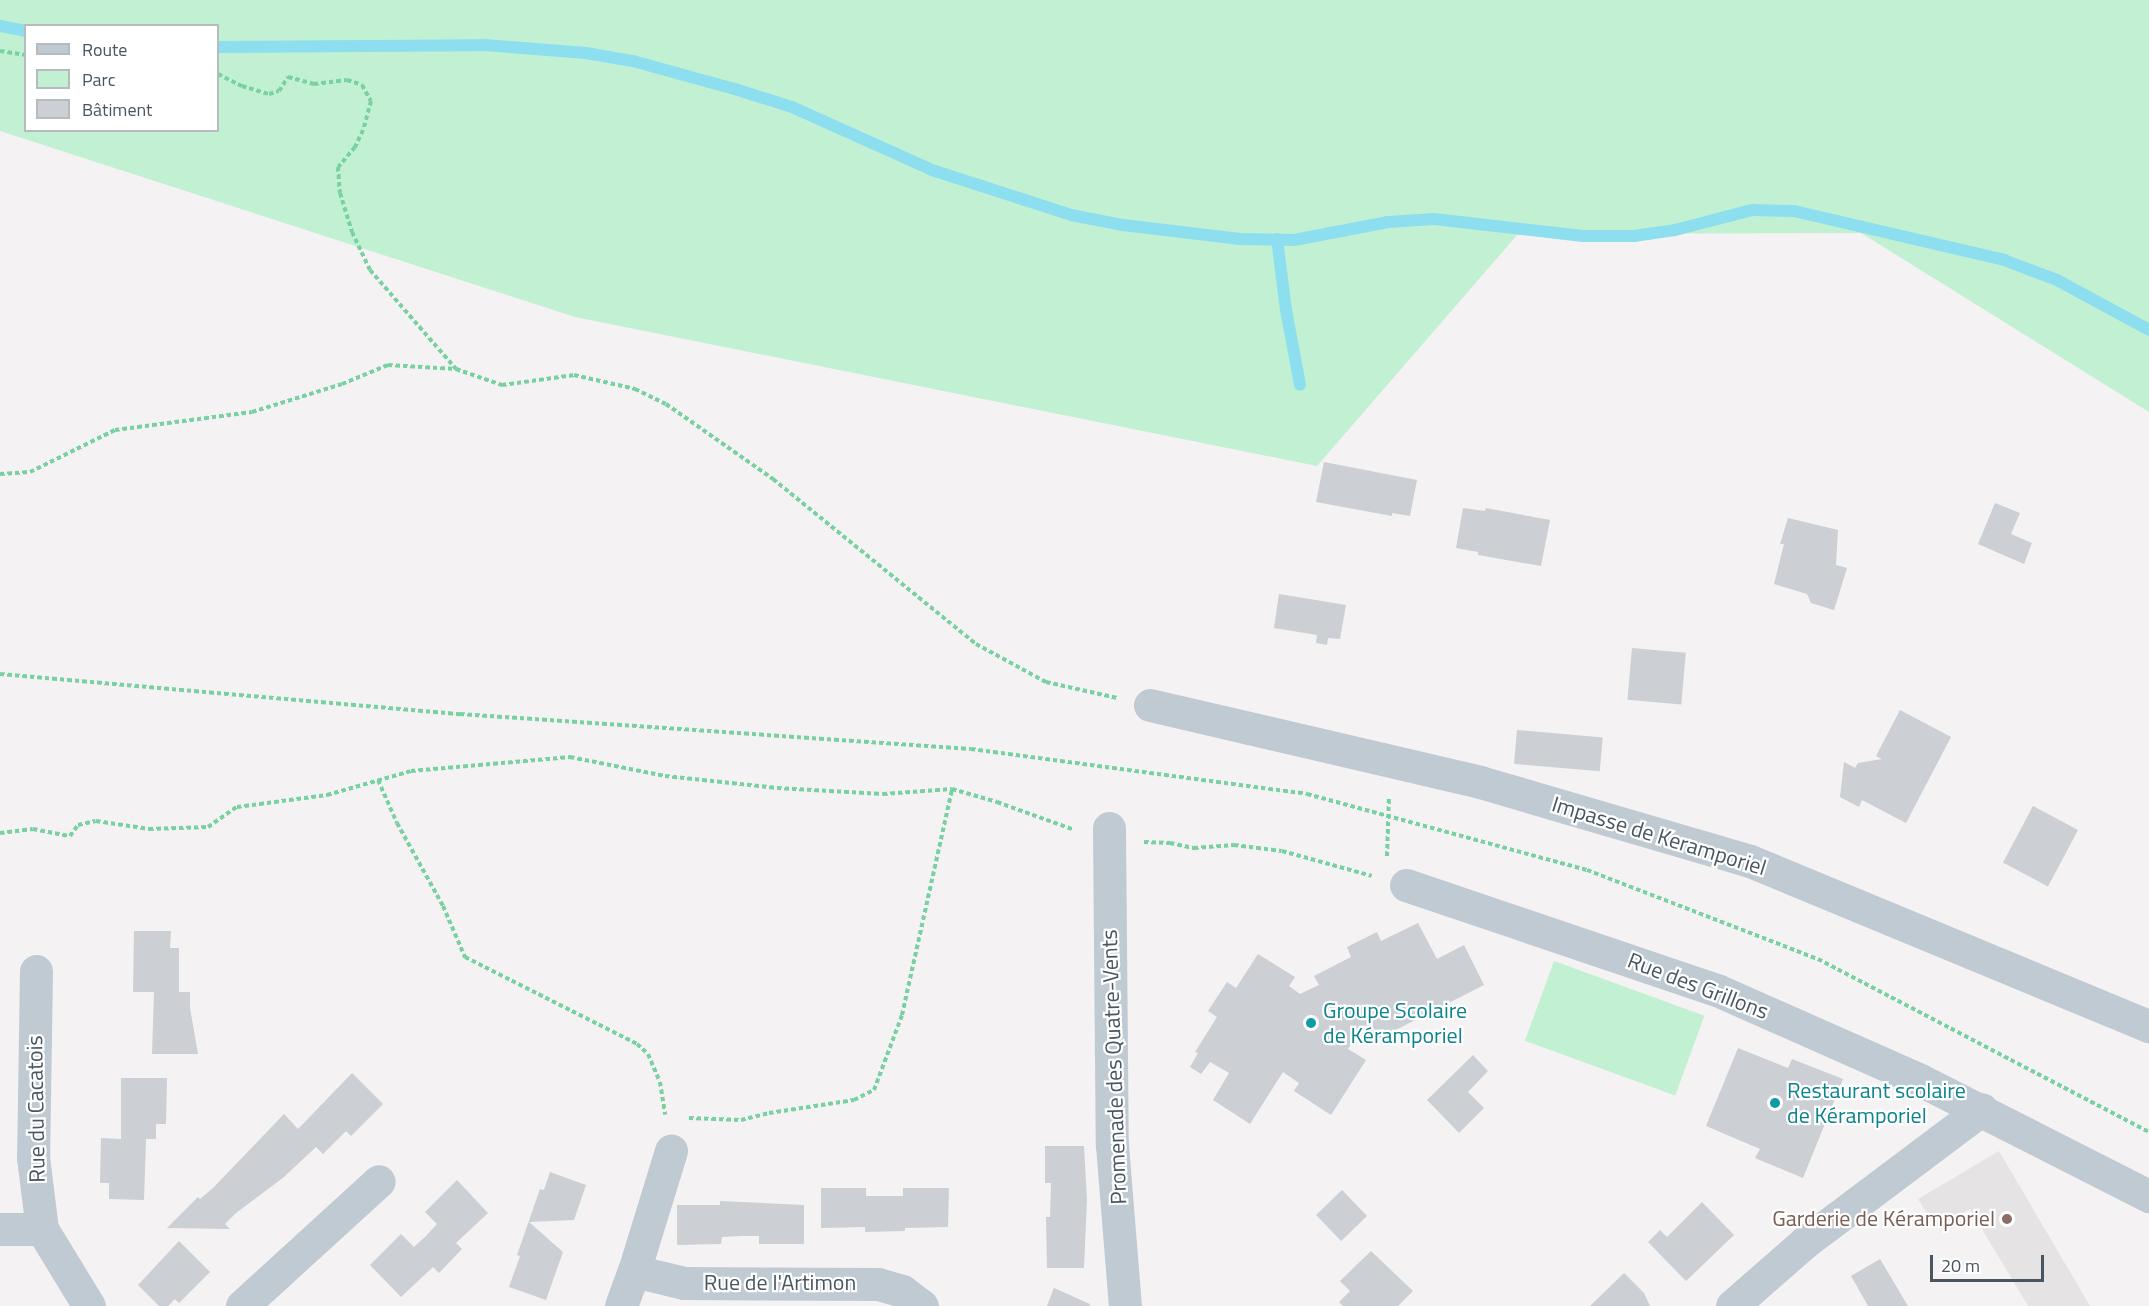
<!DOCTYPE html>
<meta charset="utf-8">
<style>
body{margin:0}
#map{position:relative;width:2149px;height:1306px;overflow:hidden;background:#f4f2f2;font-family:"Titillium Web",sans-serif}
div>[style]{position:absolute}
[style*='--x']{left:calc(var(--x)*1px);top:calc(var(--y)*1px);width:calc(var(--w)*1px);rotate:calc(var(--a)*1deg)}
.education>*{inset:0;background:#e5e3e4}
.green>*{inset:0;background:#c1f1d2;transform-origin:0 0}
.stream>*{height:12px;margin:-6px;padding:0 6px;transform-origin:6px;border-radius:6px;background:#8ddfef}
.building>*{inset:0;background:#cccfd4;transform-origin:0 0}
.path>*{height:4px;margin-top:-2px;transform-origin:0;background:repeating-linear-gradient(90deg,#78d1a1 0 4.5px,transparent 0 7.5px)}
.minor>*{height:33px;margin:-16.5px;padding:0 16.5px;transform-origin:16.5px;border-radius:16.5px;background:#c0cad2}
.dots>*{width:16px;height:16px;translate:-50% -50%;box-sizing:border-box;border:3px solid #fff;border-radius:50%}
span{translate:-50% -50%;white-space:nowrap;text-align:center;line-height:1.15;-webkit-text-stroke:4.5px #fff;paint-order:stroke}
.street-label{font-size:22px;color:#495661}
.culture-label{font-size:22px;color:#0d838f}
.left{translate:0 -50%;text-align:left}
.education-label{font-size:22px;color:#785e54}
.right{translate:-100% -50%;text-align:right}
.legend{position:absolute;left:24px;top:24px;width:195px;height:108px;box-sizing:border-box;background:#fff;border:2px solid #b6bbc0;margin:0;padding:8px 10px;list-style:none;font-size:18px;color:#495661}
.legend li{display:flex;align-items:center;gap:12px;height:30px}
.legend b{width:30px;border:2px solid #b6bbc0}
.scale{position:absolute;left:1930px;top:1255px;width:114px;height:27px;box-sizing:border-box;border:3px solid #495661;border-top:0;padding-left:8px;font-size:18px;line-height:21px;white-space:nowrap;color:#495661;-webkit-text-stroke:4px #fff;paint-order:stroke}
</style>
<div id="map">
<div class="education">
<div style="clip-path:polygon(1999px 1151px,2090px 1306px,2028px 1306px,1970px 1209px,1936px 1229px,1918px 1199px)"></div>
</div>
<div class="green">
<div style="clip-path:polygon(evenodd,0 0,2149px 0,2149px 412px,1861px 233px,1518px 234px,1317px 466px,575px 317px,0 131px,0 0,26px 26px,218px 26px,218px 130px,26px 130px,26px 26px)"></div>
<div style="left:1554px;top:961px;width:160px;height:85px;rotate:20deg"></div>
</div>
<div class="stream">
<div style="--x:0;--y:26;--w:26;--a:11"></div>
<div style="--x:218;--y:47;--w:266;--a:-0.4"></div>
<div style="--x:484;--y:45;--w:102;--a:4.5"></div>
<div style="--x:586;--y:53;--w:48;--a:9.7"></div>
<div style="--x:633;--y:61;--w:109;--a:15.4"></div>
<div style="--x:738;--y:90;--w:57;--a:17.5"></div>
<div style="--x:792;--y:107;--w:154;--a:24.2"></div>
<div style="--x:932;--y:170;--w:146;--a:17.9"></div>
<div style="--x:1071;--y:215;--w:53;--a:10.9"></div>
<div style="--x:1123;--y:225;--w:118;--a:6.8"></div>
<div style="--x:1240;--y:239;--w:54;--a:1.1"></div>
<div style="--x:1294;--y:240;--w:96;--a:-10.8"></div>
<div style="--x:1388;--y:222;--w:46;--a:-3.7"></div>
<div style="--x:1434;--y:219;--w:150;--a:6.5"></div>
<div style="--x:1583;--y:236;--w:51;--a:0"></div>
<div style="--x:1634;--y:236;--w:41;--a:-8.3"></div>
<div style="--x:1675;--y:230;--w:80;--a:-14.6"></div>
<div style="--x:1752;--y:210;--w:42;--a:1.4"></div>
<div style="--x:1794;--y:211;--w:216;--a:13.1"></div>
<div style="--x:2004;--y:260;--w:57;--a:20.7"></div>
<div style="--x:2057;--y:280;--w:105;--a:28.5"></div>
<div style="--x:1277;--y:239;--w:72;--a:82.8"></div>
<div style="--x:1286;--y:310;--w:76;--a:79.4"></div>
</div>
<div class="building">
<div style="clip-path:polygon(1324px 462px,1417px 480px,1410px 516px,1392px 513px,1392px 516px,1316px 502px)"></div>
<div style="clip-path:polygon(1995px 503px,2020px 513px,2011px 534px,2032px 543px,2024px 564px,1978px 544px)"></div>
<div style="clip-path:polygon(1463px 508px,1485px 511px,1486px 508px,1550px 520px,1541px 566px,1478px 555px,1478px 552px,1456px 548px)"></div>
<div style="clip-path:polygon(1788px 518px,1838px 530px,1836px 565px,1847px 568px,1834px 610px,1811px 603px,1807px 594px,1774px 584px,1784px 544px,1780px 544px)"></div>
<div style="clip-path:polygon(1279px 594px,1346px 605px,1340px 639px,1328px 638px,1327px 645px,1316px 643px,1317px 635px,1274px 628px)"></div>
<div style="left:1632px;top:648px;width:54px;height:52px;rotate:5deg"></div>
<div style="clip-path:polygon(1900px 710px,1951px 737px,1906px 823px,1862px 800px,1859px 807px,1840px 797px,1844px 762px,1855px 768px,1858px 763px,1882px 759px,1876px 756px)"></div>
<div style="left:1517px;top:730px;width:86px;height:34px;rotate:5deg"></div>
<div style="left:2033px;top:806px;width:51px;height:64px;rotate:28deg"></div>
<div style="clip-path:polygon(1418px 923px,1437px 959px,1464px 945px,1484px 985px,1372px 1042px,1365px 1030px,1358px 1033px,1348px 1049px,1366px 1060px,1331px 1115px,1294px 1091px,1299px 1083px,1283px 1072px,1250px 1124px,1213px 1100px,1229px 1073px,1210px 1062px,1201px 1074px,1190px 1067px,1198px 1053px,1195px 1052px,1217px 1017px,1208px 1011px,1227px 982px,1236px 988px,1258px 954px,1295px 977px,1289px 986px,1300px 994px,1319px 985px,1314px 976px,1351px 957px,1347px 947px,1377px 932px,1381px 941px)"></div>
<div style="clip-path:polygon(134px 931px,171px 931px,170px 948px,179px 948px,179px 992px,190px 992px,190px 1008px,198px 1054px,152px 1054px,154px 992px,133px 992px)"></div>
<div style="clip-path:polygon(1738px 1048px,1788px 1068px,1792px 1059px,1843px 1079px,1803px 1178px,1755px 1158px,1760px 1149px,1706px 1126px)"></div>
<div style="clip-path:polygon(1473px 1055px,1488px 1071px,1468px 1092px,1484px 1108px,1459px 1133px,1427px 1100px)"></div>
<div style="clip-path:polygon(352px 1073px,383px 1104px,351px 1136px,346px 1131px,323px 1154px,316px 1147px,284px 1177px,236px 1213px,225px 1224px,230px 1229px,167px 1228px,198px 1197px,200px 1199px,213px 1188px,284px 1114px,298px 1129px)"></div>
<div style="clip-path:polygon(121px 1078px,167px 1078px,166px 1124px,156px 1124px,156px 1139px,146px 1139px,144px 1200px,109px 1199px,109px 1183px,100px 1183px,101px 1138px,121px 1139px)"></div>
<div style="clip-path:polygon(1045px 1146px,1084px 1146px,1087px 1200px,1084px 1268px,1047px 1268px,1046px 1217px,1050px 1217px,1051px 1183px,1045px 1183px)"></div>
<div style="clip-path:polygon(550px 1172px,586px 1185px,574px 1220px,529px 1222px,563px 1252px,546px 1300px,509px 1287px,520px 1256px,517px 1255px,540px 1189px,544px 1190px)"></div>
<div style="clip-path:polygon(457px 1180px,488px 1213px,456px 1243px,462px 1249px,439px 1273px,433px 1267px,401px 1297px,370px 1265px,401px 1234px,414px 1247px,426px 1236px,437px 1224px,425px 1212px)"></div>
<div style="clip-path:polygon(821px 1188px,866px 1188px,866px 1196px,903px 1196px,903px 1188px,949px 1188px,948px 1227px,905px 1228px,905px 1231px,865px 1232px,865px 1227px,821px 1228px)"></div>
<div style="left:1342px;top:1190px;width:36px;height:36px;rotate:46deg"></div>
<div style="clip-path:polygon(720px 1201px,804px 1205px,804px 1244px,759px 1244px,759px 1236px,741px 1236px,722px 1237px,721px 1244px,677px 1245px,677px 1205px,720px 1205px)"></div>
<div style="clip-path:polygon(1702px 1202px,1734px 1235px,1686px 1281px,1648px 1242px,1660px 1230px,1667px 1237px)"></div>
<div style="clip-path:polygon(179px 1241px,210px 1272px,179px 1303px,175px 1299px,168px 1306px,159px 1306px,138px 1285px)"></div>
<div style="clip-path:polygon(1371px 1251px,1413px 1291px,1398px 1306px,1343px 1306px,1339px 1302px,1350px 1291px,1340px 1281px)"></div>
<div style="clip-path:polygon(1880px 1259px,1908px 1306px,1868px 1306px,1851px 1276px)"></div>
<div style="clip-path:polygon(1624px 1273px,1644px 1293px,1650px 1306px,1590px 1306px)"></div>
<div style="clip-path:polygon(1054px 1288px,1090px 1304px,1090px 1306px,1047px 1306px)"></div>
</div>
<div class="path">
<div style="--x:0;--y:51;--w:26;--a:9"></div>
<div style="--x:218;--y:74;--w:27;--a:27"></div>
<div style="--x:242;--y:86;--w:28;--a:17"></div>
<div style="--x:269;--y:94;--w:10;--a:-17"></div>
<div style="--x:279;--y:91;--w:17;--a:-57"></div>
<div style="--x:288;--y:77;--w:27;--a:15"></div>
<div style="--x:314;--y:84;--w:33;--a:-7"></div>
<div style="--x:347;--y:80;--w:16;--a:18"></div>
<div style="--x:362;--y:85;--w:18;--a:61"></div>
<div style="--x:371;--y:101;--w:30;--a:105"></div>
<div style="--x:363;--y:130;--w:19;--a:115"></div>
<div style="--x:355;--y:147;--w:26;--a:130"></div>
<div style="--x:338;--y:167;--w:26;--a:86"></div>
<div style="--x:340;--y:193;--w:41;--a:72.9"></div>
<div style="--x:352;--y:232;--w:42;--a:64.7"></div>
<div style="--x:370;--y:270;--w:131;--a:49"></div>
<div style="--x:0;--y:474;--w:30;--a:-4"></div>
<div style="--x:30;--y:472;--w:95;--a:-26.3"></div>
<div style="--x:115;--y:430;--w:138;--a:-7.5"></div>
<div style="--x:252;--y:412;--w:94;--a:-17.3"></div>
<div style="--x:342;--y:384;--w:50;--a:-22.4"></div>
<div style="--x:388;--y:365;--w:68;--a:3.4"></div>
<div style="--x:456;--y:369;--w:49;--a:19.2"></div>
<div style="--x:502;--y:385;--w:73;--a:-7.9"></div>
<div style="--x:574;--y:375;--w:63;--a:12.9"></div>
<div style="--x:635;--y:389;--w:34;--a:26"></div>
<div style="--x:666;--y:404;--w:131;--a:35"></div>
<div style="--x:773;--y:479;--w:262;--a:39.1"></div>
<div style="--x:976;--y:644;--w:80;--a:28.5"></div>
<div style="--x:1046;--y:682;--w:73;--a:12.7"></div>
<div style="--x:0;--y:674;--w:462;--a:5"></div>
<div style="--x:460;--y:714;--w:512;--a:3.92"></div>
<div style="--x:971;--y:749;--w:339;--a:7.6"></div>
<div style="--x:1307;--y:794;--w:290;--a:15.2"></div>
<div style="--x:1587;--y:870;--w:248;--a:21.1"></div>
<div style="--x:1818;--y:959;--w:373;--a:27.6"></div>
<div style="--x:378;--y:780;--w:47;--a:66.2"></div>
<div style="--x:397;--y:823;--w:95;--a:61"></div>
<div style="--x:443;--y:906;--w:56;--a:66.7"></div>
<div style="--x:465;--y:957;--w:193;--a:26.8"></div>
<div style="--x:637;--y:1044;--w:15;--a:42"></div>
<div style="--x:648;--y:1054;--w:30;--a:67"></div>
<div style="--x:660;--y:1082;--w:33;--a:81"></div>
<div style="--x:0;--y:833;--w:33;--a:-7"></div>
<div style="--x:33;--y:829;--w:38;--a:11"></div>
<div style="--x:70;--y:836;--w:14;--a:-54"></div>
<div style="--x:78;--y:825;--w:18;--a:-13"></div>
<div style="--x:96;--y:821;--w:54;--a:8.6"></div>
<div style="--x:149;--y:829;--w:59;--a:-1.9"></div>
<div style="--x:208;--y:827;--w:35;--a:-35"></div>
<div style="--x:237;--y:807;--w:91;--a:-7.6"></div>
<div style="--x:327;--y:795;--w:87;--a:-15.9"></div>
<div style="--x:411;--y:771;--w:160;--a:-5"></div>
<div style="--x:570;--y:757;--w:97;--a:11.3"></div>
<div style="--x:665;--y:776;--w:113;--a:6.1"></div>
<div style="--x:777;--y:788;--w:106;--a:3.2"></div>
<div style="--x:883;--y:794;--w:69;--a:-4.1"></div>
<div style="--x:952;--y:789;--w:47;--a:16.1"></div>
<div style="--x:997;--y:802;--w:80;--a:19.8"></div>
<div style="--x:1144;--y:842;--w:26;--a:2"></div>
<div style="--x:1170;--y:843;--w:25;--a:12"></div>
<div style="--x:1194;--y:848;--w:40;--a:-4.3"></div>
<div style="--x:1234;--y:845;--w:48;--a:7.1"></div>
<div style="--x:1282;--y:851;--w:93;--a:15.5"></div>
<div style="--x:1387;--y:856;--w:59;--a:-88.1"></div>
<div style="--x:689;--y:1118;--w:52;--a:2.2"></div>
<div style="--x:741;--y:1120;--w:29;--a:-14"></div>
<div style="--x:769;--y:1113;--w:86;--a:-8.7"></div>
<div style="--x:854;--y:1100;--w:22;--a:-27"></div>
<div style="--x:874;--y:1090;--w:80;--a:-69.5"></div>
<div style="--x:902;--y:1015;--w:231;--a:-77.5"></div>
</div>
<div class="minor">
<div style="--x:1150;--y:705;--w:339;--a:13.1"></div>
<div style="--x:1480;--y:782;--w:281;--a:16.3"></div>
<div style="--x:1750;--y:861;--w:432;--a:22.5"></div>
<div style="--x:1109;--y:828;--w:317;--a:89.5"></div>
<div style="--x:1112;--y:1145;--w:162;--a:85.4"></div>
<div style="--x:1406;--y:885;--w:328;--a:18.7"></div>
<div style="--x:1717;--y:990;--w:222;--a:23.9"></div>
<div style="--x:1920;--y:1080;--w:257;--a:26.9"></div>
<div style="--x:36;--y:971;--w:186;--a:90.9"></div>
<div style="--x:33;--y:1157;--w:73;--a:82.9"></div>
<div style="--x:42;--y:1229;--w:90;--a:58.6"></div>
<div style="--x:0;--y:1229;--w:42;--a:0"></div>
<div style="--x:634;--y:1271;--w:126;--a:-72.9"></div>
<div style="--x:242;--y:1306;--w:185;--a:-42.4"></div>
<div style="--x:621;--y:1306;--w:37;--a:-70"></div>
<div style="--x:634;--y:1271;--w:51;--a:13.5"></div>
<div style="--x:684;--y:1283;--w:194;--a:0.3"></div>
<div style="--x:878;--y:1284;--w:25;--a:16"></div>
<div style="--x:902;--y:1291;--w:25;--a:37"></div>
<div style="--x:1732;--y:1306;--w:97;--a:-41.2"></div>
<div style="--x:1805;--y:1242;--w:221;--a:-36.9"></div>
</div>
<div class="dots">
<div style="left:1311px;top:1023px;background:#0f9aa8"></div>
<div style="left:1775px;top:1103px;background:#0f9aa8"></div>
<div style="left:2007px;top:1219px;background:#8d6e63"></div>
</div>
<div class="street-label">
<span style="left:1659px;top:836px;rotate:17deg">Impasse de Keramporiel</span>
<span style="left:1698px;top:986px;rotate:21deg">Rue des Grillons</span>
<span style="left:1114px;top:1067px;rotate:-92deg">Promenade des Quatre-Vents</span>
<span style="left:36px;top:1109px;rotate:-91deg">Rue du Cacatois</span>
<span style="left:780px;top:1283px">Rue de l'Artimon</span>
</div>
<div class="culture-label">
<span class="left" style="left:1323px;top:1023px">Groupe Scolaire<br>de Kéramporiel</span>
<span class="left" style="left:1787px;top:1103px">Restaurant scolaire<br>de Kéramporiel</span>
</div>
<div class="education-label">
<span class="right" style="left:1995px;top:1219px">Garderie de Kéramporiel</span>
</div>
<ul class="legend">
<li><b style="height:8px;background:#c0cad2"></b>Route</li>
<li><b style="height:16px;background:#c1f1d2"></b>Parc</li>
<li><b style="height:16px;background:#cccfd4"></b>Bâtiment</li>
</ul>
<div class="scale">20 m</div>
</div>
